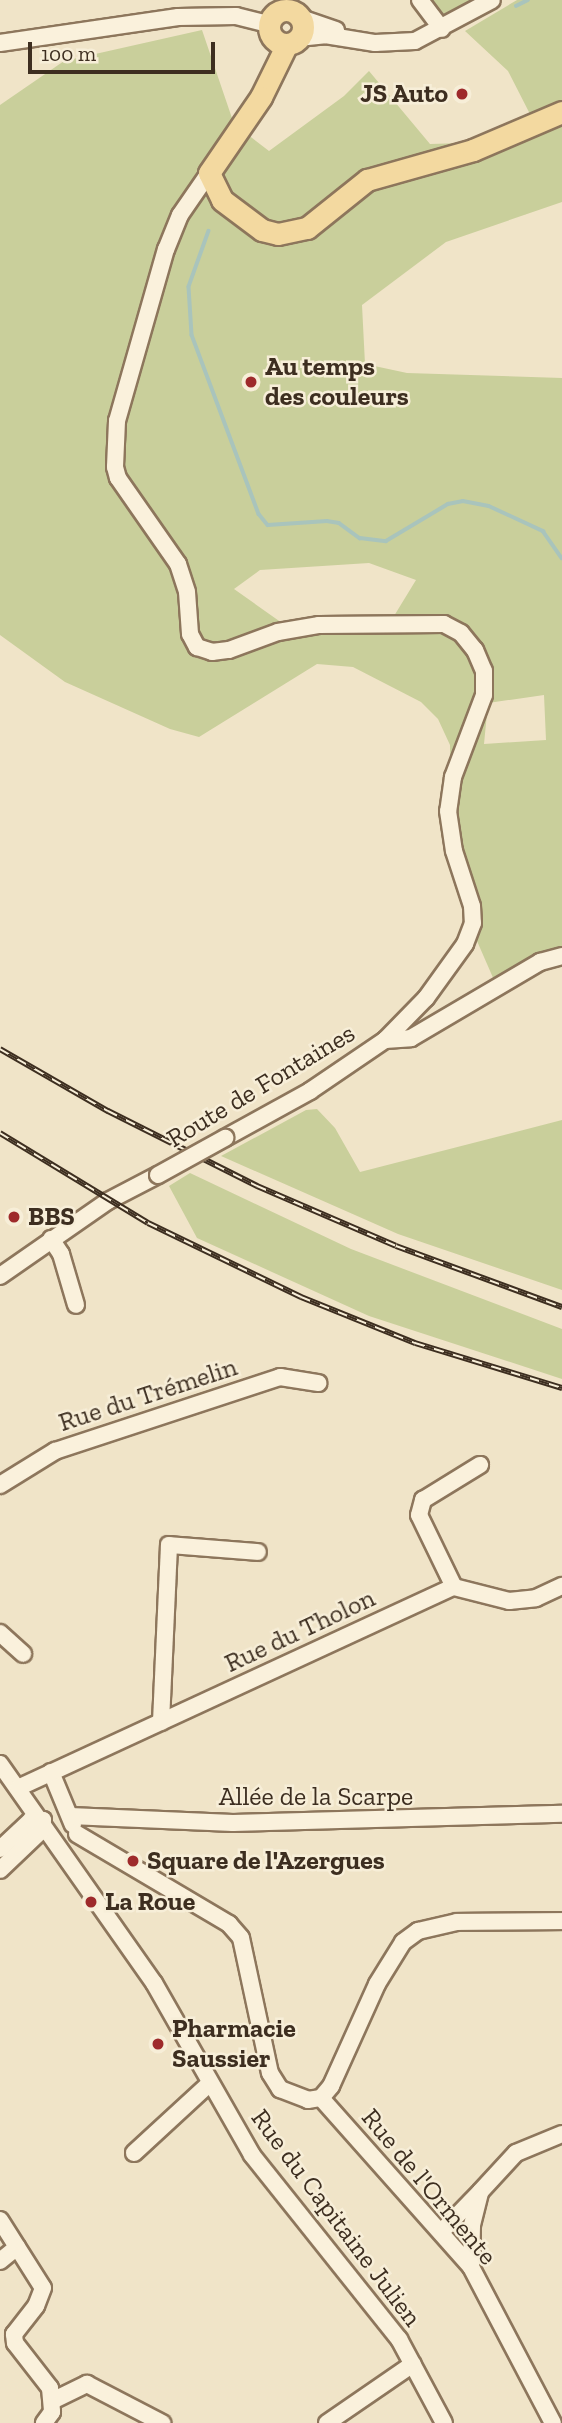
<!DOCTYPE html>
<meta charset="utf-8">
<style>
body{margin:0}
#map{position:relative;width:562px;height:2423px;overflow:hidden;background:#f0e4c8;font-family:"Zilla Slab",serif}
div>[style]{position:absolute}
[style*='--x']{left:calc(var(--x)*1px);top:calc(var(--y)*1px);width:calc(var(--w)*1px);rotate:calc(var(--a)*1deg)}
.green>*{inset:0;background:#c9cf9b}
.stream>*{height:3.5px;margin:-1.75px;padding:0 1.75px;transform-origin:1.75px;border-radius:1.75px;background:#a9c4bc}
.roads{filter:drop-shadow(2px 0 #8d765c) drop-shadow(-2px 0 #8d765c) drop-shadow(0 2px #8d765c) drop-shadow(0 -2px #8d765c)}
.minor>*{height:16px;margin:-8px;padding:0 8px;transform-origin:8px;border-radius:8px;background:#faf1dc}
.major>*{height:21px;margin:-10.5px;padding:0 10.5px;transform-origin:10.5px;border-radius:10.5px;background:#f3d9a0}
.major>.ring{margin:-10.5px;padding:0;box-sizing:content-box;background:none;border:21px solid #f3d9a0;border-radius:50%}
.rail>*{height:6px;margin-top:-3px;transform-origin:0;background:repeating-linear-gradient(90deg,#f7eed8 0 10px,#3d2e20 0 20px);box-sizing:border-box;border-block:2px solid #3d2e20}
.bridges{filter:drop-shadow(2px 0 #8d765c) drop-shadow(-2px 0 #8d765c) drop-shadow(0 2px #8d765c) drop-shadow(0 -2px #8d765c)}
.minor-bridge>*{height:16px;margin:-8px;padding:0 8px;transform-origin:8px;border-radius:8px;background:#faf1dc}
.dots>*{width:19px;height:19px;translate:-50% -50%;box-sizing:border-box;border:4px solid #f7eed8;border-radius:50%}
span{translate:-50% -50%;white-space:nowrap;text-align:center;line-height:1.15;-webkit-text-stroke:5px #f7eed8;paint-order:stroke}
.poi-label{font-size:26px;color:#3d2e20;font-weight:700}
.right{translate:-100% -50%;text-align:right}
.left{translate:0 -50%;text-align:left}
.street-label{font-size:26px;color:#3d2e20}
.scale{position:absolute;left:28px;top:42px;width:187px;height:32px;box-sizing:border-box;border:4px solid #3d2e20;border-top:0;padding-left:9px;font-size:21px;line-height:24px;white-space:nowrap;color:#3d2e20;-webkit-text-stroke:5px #f7eed8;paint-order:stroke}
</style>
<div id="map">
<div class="green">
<div style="clip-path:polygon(426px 0,487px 0,446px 23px)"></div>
<div style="clip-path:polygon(evenodd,517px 0,562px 0,562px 202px,446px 242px,362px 305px,365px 364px,407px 373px,562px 378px,562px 958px,494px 980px,477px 941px,451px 804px,450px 745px,438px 719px,421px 702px,353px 667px,317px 664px,199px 737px,170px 729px,65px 682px,0 635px,0 105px,64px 61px,202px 30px,234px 124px,269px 151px,344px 96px,369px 71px,430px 144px,464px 143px,532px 118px,508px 71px,465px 31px,517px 0,369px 563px,416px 580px,394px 616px,318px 615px,282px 623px,234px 589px,260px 570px,369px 563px,517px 0,544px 695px,546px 740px,484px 744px,488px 703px,544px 695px)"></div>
<div style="clip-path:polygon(317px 1109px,335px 1128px,360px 1172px,562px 1120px,562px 1290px,398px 1234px,221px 1156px,306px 1110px)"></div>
<div style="clip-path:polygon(190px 1173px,351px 1249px,562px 1329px,562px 1379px,369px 1316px,197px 1238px,169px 1186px)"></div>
</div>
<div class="stream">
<div style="--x:516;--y:6;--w:13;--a:-27"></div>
<div style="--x:209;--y:231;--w:59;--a:109.7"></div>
<div style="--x:189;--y:287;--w:48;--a:86.4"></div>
<div style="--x:192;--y:335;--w:191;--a:69.5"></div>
<div style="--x:259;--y:514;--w:14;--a:51"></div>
<div style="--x:268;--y:525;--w:59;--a:-3.9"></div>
<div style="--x:327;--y:521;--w:12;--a:9"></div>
<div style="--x:339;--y:523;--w:26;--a:36"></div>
<div style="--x:360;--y:538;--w:26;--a:7"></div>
<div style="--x:386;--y:541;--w:72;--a:-30.8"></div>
<div style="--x:448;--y:504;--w:15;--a:-11"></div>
<div style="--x:463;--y:501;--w:26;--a:11"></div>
<div style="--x:489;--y:506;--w:60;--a:24.8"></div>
<div style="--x:543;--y:531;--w:33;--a:55"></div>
</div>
<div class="roads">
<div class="minor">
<div style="--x:420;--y:0;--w:36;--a:53"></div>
<div style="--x:301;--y:18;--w:37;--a:19"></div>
<div style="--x:298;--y:38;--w:27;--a:-6"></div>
<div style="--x:325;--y:35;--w:51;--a:9.1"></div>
<div style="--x:375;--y:43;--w:40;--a:-2.9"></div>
<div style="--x:415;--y:41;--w:87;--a:-28"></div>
<div style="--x:0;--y:43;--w:180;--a:-8.3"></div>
<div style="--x:178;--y:17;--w:58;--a:-1"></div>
<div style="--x:236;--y:16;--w:34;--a:14"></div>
<div style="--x:209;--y:173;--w:51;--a:124.6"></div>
<div style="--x:180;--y:215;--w:37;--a:112"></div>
<div style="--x:166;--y:249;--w:179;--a:105.9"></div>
<div style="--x:117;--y:421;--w:46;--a:92.5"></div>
<div style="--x:115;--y:467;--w:11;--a:75"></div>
<div style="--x:118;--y:478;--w:105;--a:55.1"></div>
<div style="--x:178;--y:564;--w:29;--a:72"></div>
<div style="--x:187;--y:592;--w:42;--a:85.9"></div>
<div style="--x:190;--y:634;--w:15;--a:62"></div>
<div style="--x:197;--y:647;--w:16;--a:18"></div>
<div style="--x:212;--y:652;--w:17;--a:-7"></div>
<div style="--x:229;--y:650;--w:52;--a:-20.2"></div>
<div style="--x:278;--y:632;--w:42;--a:-9.7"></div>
<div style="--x:319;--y:625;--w:125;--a:-0.5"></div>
<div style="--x:444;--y:624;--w:19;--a:28"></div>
<div style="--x:461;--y:633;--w:22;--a:51"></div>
<div style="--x:475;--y:650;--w:23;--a:67"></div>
<div style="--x:484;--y:671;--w:24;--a:90"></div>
<div style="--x:484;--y:695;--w:88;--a:110.7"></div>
<div style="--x:453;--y:777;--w:34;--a:98"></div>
<div style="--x:448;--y:811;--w:40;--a:81.5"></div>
<div style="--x:454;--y:851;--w:58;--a:71.9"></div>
<div style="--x:472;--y:906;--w:17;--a:87"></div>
<div style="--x:473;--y:923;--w:22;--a:111"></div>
<div style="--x:465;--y:944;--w:67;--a:125.8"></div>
<div style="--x:426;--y:998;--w:59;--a:134.3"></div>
<div style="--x:385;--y:1040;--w:91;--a:145.8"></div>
<div style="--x:310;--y:1091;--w:97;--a:151.1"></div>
<div style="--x:385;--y:1040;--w:26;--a:-4"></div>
<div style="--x:411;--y:1038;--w:150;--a:-30.5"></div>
<div style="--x:540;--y:962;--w:23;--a:-15"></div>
<div style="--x:51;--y:1239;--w:18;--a:56"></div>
<div style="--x:61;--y:1254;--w:53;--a:73.6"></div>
<div style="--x:0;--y:1276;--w:131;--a:-34.8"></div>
<div style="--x:108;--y:1201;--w:56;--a:-27.5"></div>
<div style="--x:0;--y:1485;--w:65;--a:-31.7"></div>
<div style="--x:55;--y:1451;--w:237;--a:-18.2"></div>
<div style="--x:280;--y:1377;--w:39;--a:9"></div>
<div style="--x:454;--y:1587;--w:57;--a:14.3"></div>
<div style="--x:509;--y:1601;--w:27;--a:-6"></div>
<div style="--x:536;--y:1598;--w:29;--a:-25"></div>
<div style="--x:0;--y:1633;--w:31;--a:42"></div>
<div style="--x:161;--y:1722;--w:177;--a:-87.4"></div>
<div style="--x:169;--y:1545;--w:89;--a:4.5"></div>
<div style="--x:0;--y:1764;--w:268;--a:54.9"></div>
<div style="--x:154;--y:1983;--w:198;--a:60.3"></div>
<div style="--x:252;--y:2155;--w:236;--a:51.4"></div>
<div style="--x:399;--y:2339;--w:95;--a:61.8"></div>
<div style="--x:51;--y:1772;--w:57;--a:67.5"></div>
<div style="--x:18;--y:1788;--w:480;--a:-24.8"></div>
<div style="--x:454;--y:1587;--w:80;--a:-115.9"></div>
<div style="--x:419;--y:1515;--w:16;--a:-75"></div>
<div style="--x:423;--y:1500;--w:67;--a:-31.6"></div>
<div style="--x:70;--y:1816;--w:163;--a:2.5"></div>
<div style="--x:233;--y:1823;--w:329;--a:-1.6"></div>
<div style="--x:77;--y:1834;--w:177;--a:30.6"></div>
<div style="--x:229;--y:1924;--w:18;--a:49"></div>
<div style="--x:241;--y:1938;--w:138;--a:77.9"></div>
<div style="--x:270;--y:2073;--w:19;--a:58"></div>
<div style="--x:280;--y:2089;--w:30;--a:21"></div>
<div style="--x:308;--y:2100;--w:13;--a:-9"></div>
<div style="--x:321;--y:2098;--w:16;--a:-50"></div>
<div style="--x:331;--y:2086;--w:112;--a:-65.7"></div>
<div style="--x:377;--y:1984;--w:49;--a:-58.2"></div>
<div style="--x:403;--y:1942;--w:19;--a:-36"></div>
<div style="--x:418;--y:1931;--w:40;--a:-13"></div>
<div style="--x:457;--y:1922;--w:105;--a:-0.5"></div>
<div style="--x:0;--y:1849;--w:42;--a:-43.1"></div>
<div style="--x:31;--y:1820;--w:12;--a:0"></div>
<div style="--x:43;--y:1820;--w:12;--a:104"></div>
<div style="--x:40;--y:1832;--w:55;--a:136.5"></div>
<div style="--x:321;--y:2098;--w:226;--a:48.4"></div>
<div style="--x:471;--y:2267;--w:176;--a:62.3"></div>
<div style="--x:134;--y:2153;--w:102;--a:-42.6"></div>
<div style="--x:0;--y:2220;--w:80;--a:57.7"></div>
<div style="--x:43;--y:2288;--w:19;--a:111"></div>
<div style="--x:36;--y:2306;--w:36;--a:128"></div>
<div style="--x:14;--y:2334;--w:9;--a:84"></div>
<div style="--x:15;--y:2343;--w:57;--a:52.1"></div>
<div style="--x:50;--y:2388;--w:24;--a:85"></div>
<div style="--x:52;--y:2412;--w:14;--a:126"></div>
<div style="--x:441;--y:2232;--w:54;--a:-45.7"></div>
<div style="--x:0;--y:2261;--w:22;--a:-39"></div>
<div style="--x:471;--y:2267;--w:42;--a:-88.6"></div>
<div style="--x:472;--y:2225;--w:34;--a:-76"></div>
<div style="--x:480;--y:2192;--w:53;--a:-47.3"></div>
<div style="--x:516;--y:2153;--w:50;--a:-22.4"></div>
<div style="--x:54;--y:2400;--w:37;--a:-26"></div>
<div style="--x:87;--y:2384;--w:85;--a:27.5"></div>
<div style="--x:327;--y:2423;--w:104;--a:-34.5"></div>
</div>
<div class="major">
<div class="ring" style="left:269px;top:10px;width:13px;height:13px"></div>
<div style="--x:287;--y:44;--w:59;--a:116.1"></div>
<div style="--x:261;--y:97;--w:92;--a:124.4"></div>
<div style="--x:209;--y:173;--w:30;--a:64"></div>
<div style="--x:222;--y:200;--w:50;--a:36.9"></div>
<div style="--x:262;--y:230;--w:16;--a:14"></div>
<div style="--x:278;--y:234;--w:30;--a:-12"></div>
<div style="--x:307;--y:228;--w:77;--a:-38.7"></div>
<div style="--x:367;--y:180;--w:110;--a:-15.8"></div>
<div style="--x:473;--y:150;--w:97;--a:-23.1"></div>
</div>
</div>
<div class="rail">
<div style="--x:0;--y:1049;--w:125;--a:29.9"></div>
<div style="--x:108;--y:1111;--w:167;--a:26.7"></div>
<div style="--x:257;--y:1186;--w:151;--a:23.3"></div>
<div style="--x:396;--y:1246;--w:177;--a:20.2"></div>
<div style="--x:0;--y:1133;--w:173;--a:31.3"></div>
<div style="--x:148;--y:1223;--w:170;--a:25.8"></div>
<div style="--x:301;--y:1297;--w:123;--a:22"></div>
<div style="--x:415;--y:1343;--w:154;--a:17"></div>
</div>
<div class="bridges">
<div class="minor-bridge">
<div style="--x:158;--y:1175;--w:77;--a:-28.9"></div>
</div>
</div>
<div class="dots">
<div style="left:462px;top:94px;background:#9e2a2b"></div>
<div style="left:251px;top:382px;background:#9e2a2b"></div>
<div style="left:14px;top:1217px;background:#9e2a2b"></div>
<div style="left:133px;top:1861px;background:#9e2a2b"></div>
<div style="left:91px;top:1902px;background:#9e2a2b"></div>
<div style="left:158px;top:2044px;background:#9e2a2b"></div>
</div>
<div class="poi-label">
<span class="right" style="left:448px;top:94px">JS Auto</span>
<span class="left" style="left:265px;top:382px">Au temps<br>des couleurs</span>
<span class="left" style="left:28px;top:1217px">BBS</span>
<span class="left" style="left:147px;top:1861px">Square de l'Azergues</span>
<span class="left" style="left:105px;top:1902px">La Roue</span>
<span class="left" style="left:172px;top:2044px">Pharmacie<br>Saussier</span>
</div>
<div class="street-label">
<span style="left:261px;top:1086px;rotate:-31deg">Route de Fontaines</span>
<span style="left:148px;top:1395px;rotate:-18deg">Rue du Trémelin</span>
<span style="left:300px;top:1631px;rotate:-25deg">Rue du Tholon</span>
<span style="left:316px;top:1797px">Allée de la Scarpe</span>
<span style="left:429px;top:2187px;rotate:50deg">Rue de l'Ormente</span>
<span style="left:336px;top:2218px;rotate:53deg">Rue du Capitaine Julien</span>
</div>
<div class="scale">100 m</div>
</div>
